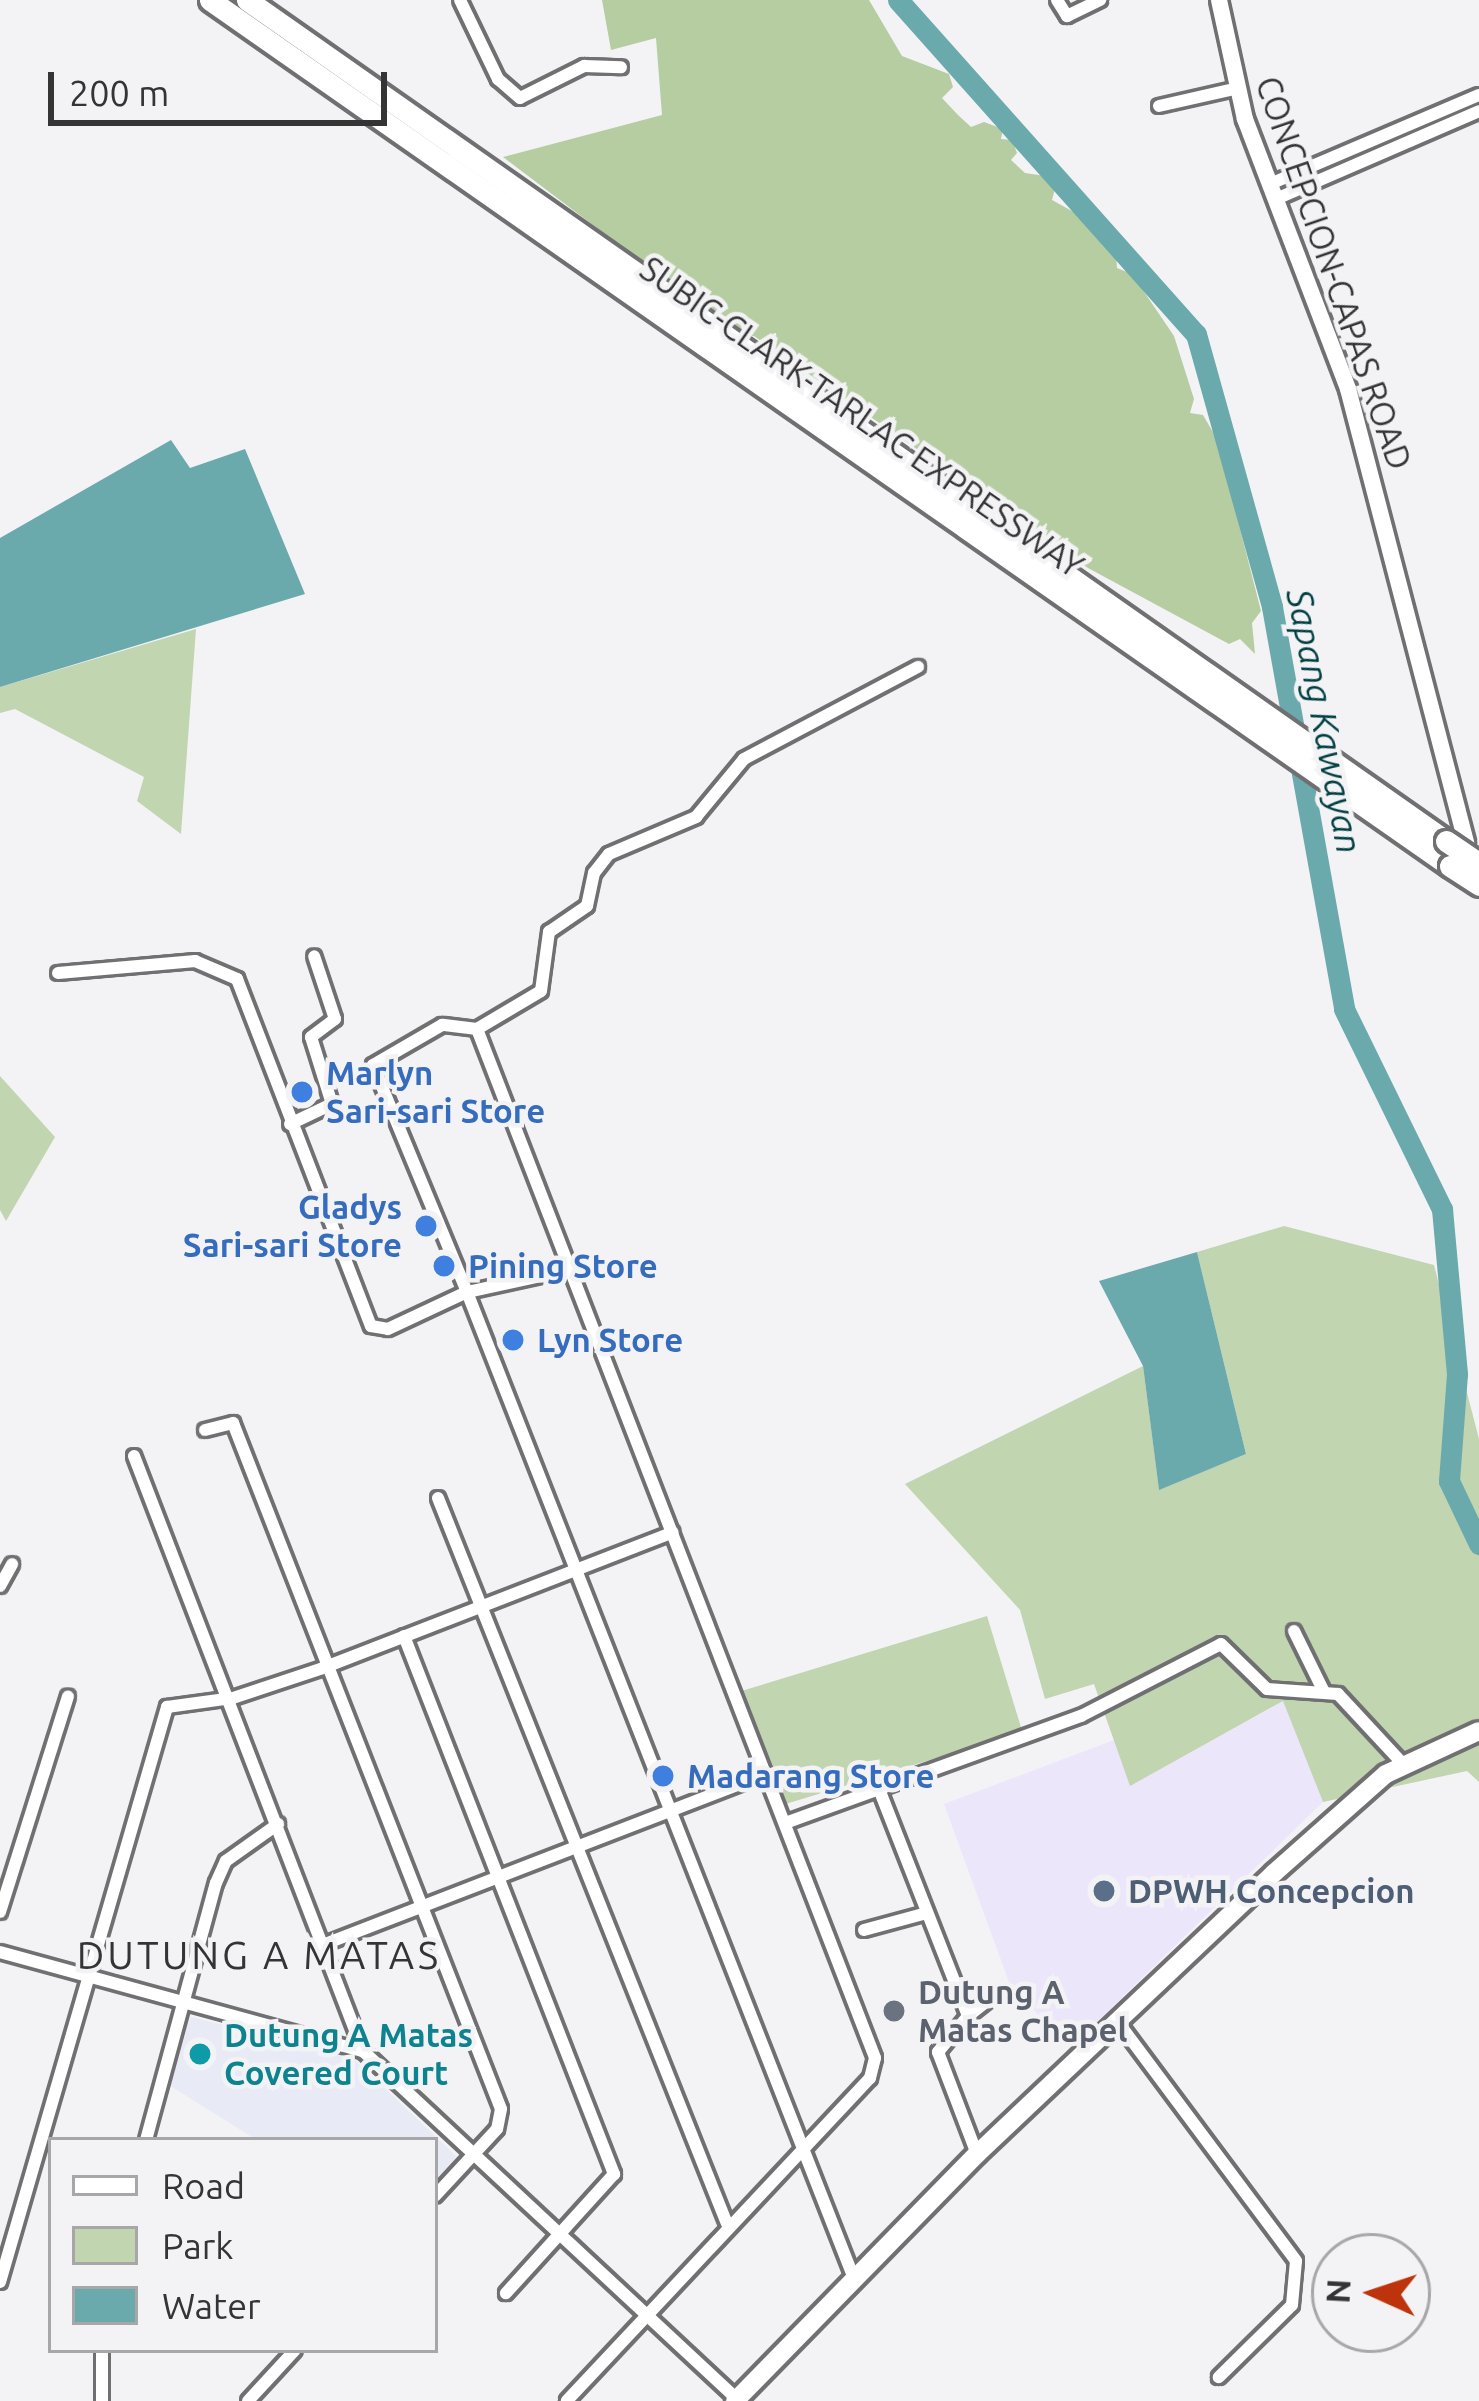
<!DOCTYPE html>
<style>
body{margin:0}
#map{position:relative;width:1479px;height:2401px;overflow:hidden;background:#f3f3f6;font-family:Ubuntu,sans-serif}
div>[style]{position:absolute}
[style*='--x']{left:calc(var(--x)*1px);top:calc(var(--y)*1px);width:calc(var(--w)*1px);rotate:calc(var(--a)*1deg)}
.commercial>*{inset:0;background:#ece6fb}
.built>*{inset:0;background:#e8eaf5}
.green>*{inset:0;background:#c1d5b1;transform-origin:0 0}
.forest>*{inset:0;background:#b5cda1}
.water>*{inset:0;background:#6baaac}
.river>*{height:21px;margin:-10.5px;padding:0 10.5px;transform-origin:10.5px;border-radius:10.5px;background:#6baaac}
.roads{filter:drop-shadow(3px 0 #707073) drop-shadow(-3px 0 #707073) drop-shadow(0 3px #707073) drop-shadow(0 -3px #707073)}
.street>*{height:12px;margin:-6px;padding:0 6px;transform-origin:6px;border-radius:6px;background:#fff}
.secondary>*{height:16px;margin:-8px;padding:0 8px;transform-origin:8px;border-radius:8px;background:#fff}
.primary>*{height:18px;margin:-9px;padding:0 9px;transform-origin:9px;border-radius:9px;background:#fff}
.highway>*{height:21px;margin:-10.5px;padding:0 10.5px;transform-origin:10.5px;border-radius:10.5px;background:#fff}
.bridges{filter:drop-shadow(3px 0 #707073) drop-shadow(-3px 0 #707073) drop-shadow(0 3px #707073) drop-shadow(0 -3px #707073)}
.highway-bridge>*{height:21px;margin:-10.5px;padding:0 10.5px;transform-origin:10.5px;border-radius:10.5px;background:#fff}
.dots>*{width:33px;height:33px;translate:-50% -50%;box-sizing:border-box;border:6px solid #f3f3f6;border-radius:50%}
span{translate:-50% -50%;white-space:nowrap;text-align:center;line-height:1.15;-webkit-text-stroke:9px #f3f3f6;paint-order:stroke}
.street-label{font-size:33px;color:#343435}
.shop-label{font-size:33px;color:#366cbe;font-weight:700}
.left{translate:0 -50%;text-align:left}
.right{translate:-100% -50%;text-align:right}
.service-label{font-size:33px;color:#4e5e75;font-weight:700}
.worship-label{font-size:33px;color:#5b616d;font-weight:700}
.culture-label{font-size:33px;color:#0d838f;font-weight:700}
.water-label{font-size:36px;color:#003f41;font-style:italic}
.quarter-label{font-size:39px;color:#343435;letter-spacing:3px}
.legend{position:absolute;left:48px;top:2137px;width:390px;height:216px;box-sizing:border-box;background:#f3f3f6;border:3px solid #a7a7a9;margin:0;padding:15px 21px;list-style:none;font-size:36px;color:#343435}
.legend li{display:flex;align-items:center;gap:24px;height:60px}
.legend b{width:60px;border:3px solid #a7a7a9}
.north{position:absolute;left:1311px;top:2233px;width:120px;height:120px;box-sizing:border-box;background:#f3f3f6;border:3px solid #a7a7a9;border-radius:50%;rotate:273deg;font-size:33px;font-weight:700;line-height:48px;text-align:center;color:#343435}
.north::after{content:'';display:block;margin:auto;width:42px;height:54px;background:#bd340c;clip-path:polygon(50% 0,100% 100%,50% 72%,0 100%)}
.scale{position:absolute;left:48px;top:72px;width:339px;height:54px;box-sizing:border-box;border:6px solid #343435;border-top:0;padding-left:15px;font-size:36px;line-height:42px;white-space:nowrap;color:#343435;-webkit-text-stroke:9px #f3f3f6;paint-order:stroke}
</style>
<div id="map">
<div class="commercial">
<div style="clip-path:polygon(1284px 1701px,1323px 1802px,1070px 2048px,1010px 1985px,944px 1804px,1114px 1740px,1131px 1785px)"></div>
</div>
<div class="built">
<div style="clip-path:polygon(191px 2017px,352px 2057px,455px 2155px,457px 2163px,435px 2186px,435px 2140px,257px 2140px,169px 2085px)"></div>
</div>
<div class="green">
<div style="clip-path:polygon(196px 629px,181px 834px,137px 801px,144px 777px,15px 709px,0 713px,0 687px)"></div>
<div style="clip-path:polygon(0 1076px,55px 1137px,6px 1221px,0 1210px)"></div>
<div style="clip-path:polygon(1284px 1226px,1434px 1265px,1479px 1439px,1479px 1782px,1467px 1771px,1323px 1802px,1283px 1701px,1130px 1786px,1094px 1684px,1045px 1699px,1020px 1610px,905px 1484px,1143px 1366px,1159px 1489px,1246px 1454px,1197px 1252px)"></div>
<div style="left:987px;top:1616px;width:121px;height:256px;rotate:73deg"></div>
</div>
<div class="forest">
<div style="clip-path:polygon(602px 0,869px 0,902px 56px,949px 74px,953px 87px,942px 98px,958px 115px,971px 127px,984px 122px,1003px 129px,1001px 139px,1012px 140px,1017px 153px,1011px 160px,1025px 173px,1058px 178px,1052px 200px,1101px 227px,1096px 234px,1116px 255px,1117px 268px,1132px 274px,1174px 336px,1194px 399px,1190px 413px,1203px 415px,1217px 439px,1261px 611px,1252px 623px,1255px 654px,1240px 639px,1229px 644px,1088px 568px,754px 336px,741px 337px,503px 157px,662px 115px,656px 38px,611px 50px)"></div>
</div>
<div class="water">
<div style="clip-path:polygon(171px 440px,190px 468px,245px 449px,305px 594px,0 687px,0 538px)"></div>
<div style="clip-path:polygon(1197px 1252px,1246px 1454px,1159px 1490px,1143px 1366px,1099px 1281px)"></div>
</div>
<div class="river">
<div style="--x:898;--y:0;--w:448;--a:48.3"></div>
<div style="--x:1196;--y:334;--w:283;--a:74.4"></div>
<div style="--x:1272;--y:607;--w:408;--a:79.8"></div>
<div style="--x:1344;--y:1009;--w:223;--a:63.9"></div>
<div style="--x:1442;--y:1209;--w:166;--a:84.8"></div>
<div style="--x:1457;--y:1374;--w:107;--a:94.3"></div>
<div style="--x:1449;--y:1481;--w:70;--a:64.5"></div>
</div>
<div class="roads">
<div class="street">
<div style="--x:460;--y:0;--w:88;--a:64.3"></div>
<div style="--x:498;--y:79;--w:29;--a:41"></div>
<div style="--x:520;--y:98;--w:72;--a:-26.6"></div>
<div style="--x:584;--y:66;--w:37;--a:2"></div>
<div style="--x:1057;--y:0;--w:19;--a:58"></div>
<div style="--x:1067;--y:16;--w:37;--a:-26"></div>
<div style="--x:1159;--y:106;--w:81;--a:-12.8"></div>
<div style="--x:1270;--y:184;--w:227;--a:-23.1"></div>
<div style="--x:1276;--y:199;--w:221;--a:-23.4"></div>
<div style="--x:58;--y:973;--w:138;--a:-5"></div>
<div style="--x:195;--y:961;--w:46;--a:23.2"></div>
<div style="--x:237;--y:979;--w:372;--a:68.9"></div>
<div style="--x:371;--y:1326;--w:17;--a:10"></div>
<div style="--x:388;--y:1329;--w:87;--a:-25.1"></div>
<div style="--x:467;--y:1292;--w:1057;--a:68.58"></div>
<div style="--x:477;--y:1029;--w:1103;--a:68.85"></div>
<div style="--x:875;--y:2058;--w:21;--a:104"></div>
<div style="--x:870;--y:2078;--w:443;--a:133.2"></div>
<div style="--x:477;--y:1029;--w:74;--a:-30.7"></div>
<div style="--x:541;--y:991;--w:60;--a:-82.3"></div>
<div style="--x:549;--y:932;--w:46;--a:-34.4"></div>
<div style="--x:587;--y:906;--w:34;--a:-78"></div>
<div style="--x:594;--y:873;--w:24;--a:-52"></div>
<div style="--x:609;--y:854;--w:95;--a:-23"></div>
<div style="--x:696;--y:817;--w:75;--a:-50.4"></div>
<div style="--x:744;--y:759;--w:197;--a:-27.9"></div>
<div style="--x:477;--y:1029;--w:35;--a:-173"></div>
<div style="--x:442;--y:1025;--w:80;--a:149.9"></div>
<div style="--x:373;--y:1065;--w:246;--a:67.5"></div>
<div style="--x:467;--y:1292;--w:104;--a:-12.2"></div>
<div style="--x:290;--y:1124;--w:47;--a:-25.5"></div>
<div style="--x:332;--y:1104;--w:70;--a:-107.4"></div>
<div style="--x:311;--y:1037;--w:30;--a:-37"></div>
<div style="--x:335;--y:1019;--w:66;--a:-108.4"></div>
<div style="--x:205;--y:1430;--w:29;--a:-14"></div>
<div style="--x:233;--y:1423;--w:736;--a:68.66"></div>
<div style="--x:501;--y:2109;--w:20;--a:101"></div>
<div style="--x:497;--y:2129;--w:91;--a:132.8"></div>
<div style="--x:134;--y:1456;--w:638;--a:68.95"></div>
<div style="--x:363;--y:2051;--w:511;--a:42.94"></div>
<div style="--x:438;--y:1498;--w:781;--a:68.29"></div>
<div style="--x:0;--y:1586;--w:25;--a:-61"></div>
<div style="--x:1294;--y:1631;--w:66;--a:63.8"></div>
<div style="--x:404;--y:1636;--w:578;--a:68.68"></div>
<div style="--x:614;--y:2174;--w:161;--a:132.2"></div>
<div style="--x:879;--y:1789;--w:244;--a:68.6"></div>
<div style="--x:968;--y:2016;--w:47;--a:129.8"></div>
<div style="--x:938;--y:2052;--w:109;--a:69.1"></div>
<div style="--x:785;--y:1823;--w:315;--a:-19.9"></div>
<div style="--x:1081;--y:1716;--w:157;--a:-27.2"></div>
<div style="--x:1221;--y:1644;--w:64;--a:44.4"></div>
<div style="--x:1267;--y:1689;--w:71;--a:4"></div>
<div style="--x:1338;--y:1694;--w:96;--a:47.1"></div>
<div style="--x:0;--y:1912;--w:226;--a:-72.5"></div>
<div style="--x:864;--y:1930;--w:65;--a:-15.1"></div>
<div style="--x:325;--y:1944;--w:472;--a:-21.1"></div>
<div style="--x:0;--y:1952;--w:376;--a:15.3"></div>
<div style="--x:968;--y:2016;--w:23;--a:-38"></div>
<div style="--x:1118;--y:2022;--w:298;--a:53.3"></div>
<div style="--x:1296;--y:2261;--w:44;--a:95.2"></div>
<div style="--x:1292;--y:2305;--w:103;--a:135.4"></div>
<div style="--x:146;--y:2140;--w:266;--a:-74.8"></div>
<div style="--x:216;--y:1883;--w:24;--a:-66"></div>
<div style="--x:226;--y:1861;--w:64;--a:-35.4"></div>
<div style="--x:0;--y:2282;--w:599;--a:-73.8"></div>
<div style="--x:167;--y:1707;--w:67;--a:-7.8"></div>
<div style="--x:233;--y:1698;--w:95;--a:-18.4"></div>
<div style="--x:323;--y:1668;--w:375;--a:-21.2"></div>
<div style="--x:102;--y:2401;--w:51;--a:-90"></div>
<div style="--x:248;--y:2401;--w:69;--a:-47.3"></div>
</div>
<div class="secondary">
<div style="--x:1219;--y:0;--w:122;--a:77.7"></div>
<div style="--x:1245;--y:119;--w:289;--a:69.1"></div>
<div style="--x:1348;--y:389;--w:469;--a:75.4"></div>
</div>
<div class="primary">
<div style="--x:735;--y:2401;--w:346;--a:-45.6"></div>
<div style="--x:977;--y:2154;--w:409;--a:-43.4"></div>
<div style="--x:1274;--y:1873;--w:149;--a:-41.5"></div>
<div style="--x:1386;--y:1774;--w:102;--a:-24.8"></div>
</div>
<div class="highway">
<div style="--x:210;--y:0;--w:1512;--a:34.93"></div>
<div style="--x:247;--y:0;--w:1465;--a:35.05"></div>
</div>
</div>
<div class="bridges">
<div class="highway-bridge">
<div style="--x:1446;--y:841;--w:40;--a:34"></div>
<div style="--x:1450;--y:866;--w:35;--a:33"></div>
</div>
</div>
<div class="dots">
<div style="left:302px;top:1092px;background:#3f7fe0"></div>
<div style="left:426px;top:1226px;background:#3f7fe0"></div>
<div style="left:444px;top:1266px;background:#3f7fe0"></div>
<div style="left:513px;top:1340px;background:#3f7fe0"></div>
<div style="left:663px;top:1776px;background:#3f7fe0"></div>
<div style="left:1104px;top:1891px;background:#5c6f8a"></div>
<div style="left:894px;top:2011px;background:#6b7280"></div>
<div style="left:200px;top:2054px;background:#0f9aa8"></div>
</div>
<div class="street-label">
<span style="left:1334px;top:273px;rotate:71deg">CONCEPCION-CAPAS ROAD</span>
<span style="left:862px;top:417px;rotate:35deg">SUBIC-CLARK-TARLAC EXPRESSWAY</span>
</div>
<div class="shop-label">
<span class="left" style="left:326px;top:1092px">Marlyn<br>Sari-sari Store</span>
<span class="right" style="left:402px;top:1226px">Gladys<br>Sari-sari Store</span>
<span class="left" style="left:468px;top:1266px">Pining Store</span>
<span class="left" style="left:537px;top:1340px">Lyn Store</span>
<span class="left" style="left:687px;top:1776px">Madarang Store</span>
</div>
<div class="service-label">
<span class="left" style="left:1128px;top:1891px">DPWH Concepcion</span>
</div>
<div class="worship-label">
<span class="left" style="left:918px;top:2011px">Dutung A<br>Matas Chapel</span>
</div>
<div class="culture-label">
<span class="left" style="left:224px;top:2054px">Dutung A Matas<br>Covered Court</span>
</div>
<div class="water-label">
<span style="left:1325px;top:721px;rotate:79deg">Sapang Kawayan</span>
</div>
<div class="quarter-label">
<span style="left:259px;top:1955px">DUTUNG A MATAS</span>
</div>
<ul class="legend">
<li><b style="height:15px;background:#fff"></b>Road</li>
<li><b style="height:33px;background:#c1d5b1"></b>Park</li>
<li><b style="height:33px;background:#6baaac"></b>Water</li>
</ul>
<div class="north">N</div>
<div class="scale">200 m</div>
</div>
